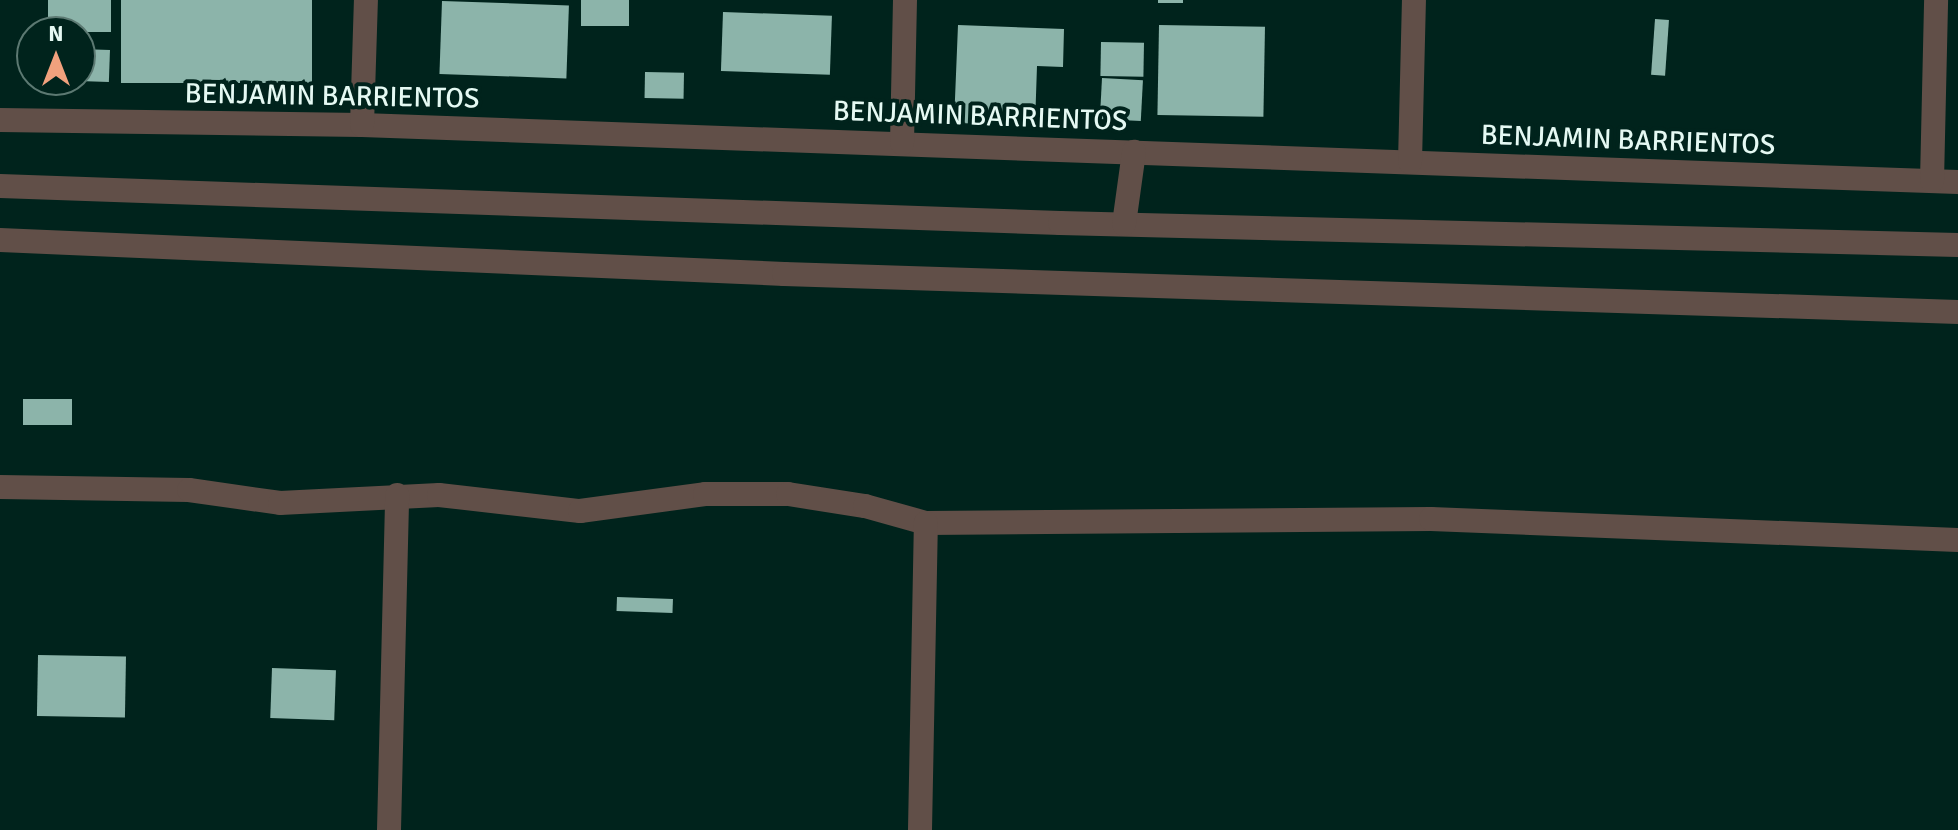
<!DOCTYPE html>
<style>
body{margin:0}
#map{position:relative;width:1958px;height:830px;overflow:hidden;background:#00231c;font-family:Signika,sans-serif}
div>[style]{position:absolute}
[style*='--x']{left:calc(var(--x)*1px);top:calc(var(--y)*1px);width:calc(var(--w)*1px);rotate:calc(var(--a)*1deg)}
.building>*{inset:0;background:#8cb4aa;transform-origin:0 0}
.minor>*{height:24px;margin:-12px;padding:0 12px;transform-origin:12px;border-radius:12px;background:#614f48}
span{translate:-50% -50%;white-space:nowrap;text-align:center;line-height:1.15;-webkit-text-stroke:8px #00231c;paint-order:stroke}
.street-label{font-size:28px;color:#e5f9f3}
.north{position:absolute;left:16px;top:16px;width:80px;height:80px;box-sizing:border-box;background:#00231c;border:2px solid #5c7972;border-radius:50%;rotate:0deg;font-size:22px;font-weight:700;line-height:32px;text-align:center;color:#e5f9f3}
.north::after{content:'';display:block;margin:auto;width:28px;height:36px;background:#f1a17d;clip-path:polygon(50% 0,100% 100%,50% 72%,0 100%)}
</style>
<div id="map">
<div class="building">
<div style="left:48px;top:0;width:63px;height:32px"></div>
<div style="left:121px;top:0;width:191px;height:83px"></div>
<div style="left:581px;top:0;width:48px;height:26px"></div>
<div style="left:1158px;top:0;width:25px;height:3px"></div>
<div style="left:442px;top:1px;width:127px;height:73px;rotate:2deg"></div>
<div style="left:723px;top:12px;width:109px;height:59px;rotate:2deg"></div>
<div style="left:1655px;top:19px;width:14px;height:56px;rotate:4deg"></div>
<div style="clip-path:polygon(958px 25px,1064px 29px,1063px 67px,1037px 66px,1035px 125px,954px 123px)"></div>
<div style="left:1159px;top:25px;width:106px;height:90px;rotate:1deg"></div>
<div style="left:1101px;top:42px;width:43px;height:34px;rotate:1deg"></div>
<div style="left:80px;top:49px;width:30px;height:32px;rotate:2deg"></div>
<div style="left:645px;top:72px;width:39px;height:26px;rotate:1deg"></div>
<div style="left:1102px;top:78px;width:41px;height:41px;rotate:3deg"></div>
<div style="left:72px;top:399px;width:26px;height:49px;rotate:90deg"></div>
<div style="left:617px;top:597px;width:56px;height:14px;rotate:2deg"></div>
<div style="left:38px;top:655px;width:88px;height:61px;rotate:1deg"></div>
<div style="left:272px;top:668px;width:64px;height:50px;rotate:2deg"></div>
</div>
<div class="minor">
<div style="--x:0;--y:120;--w:362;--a:0.8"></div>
<div style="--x:362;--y:125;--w:1597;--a:2.05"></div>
<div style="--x:362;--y:125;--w:125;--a:-88.2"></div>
<div style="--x:902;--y:143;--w:143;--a:-88.8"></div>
<div style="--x:1410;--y:162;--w:162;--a:-88.6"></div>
<div style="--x:1932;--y:181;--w:181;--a:-88.7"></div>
<div style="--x:0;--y:186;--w:1061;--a:2"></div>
<div style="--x:1060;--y:223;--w:898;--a:1.4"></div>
<div style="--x:1124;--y:224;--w:73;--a:-82.1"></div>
<div style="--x:0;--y:240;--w:785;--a:2.48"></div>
<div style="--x:784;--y:274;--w:1175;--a:1.85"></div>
<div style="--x:0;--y:487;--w:189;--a:0.9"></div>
<div style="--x:189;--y:490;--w:92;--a:8.1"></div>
<div style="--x:280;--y:503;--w:159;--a:-2.9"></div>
<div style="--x:439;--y:495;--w:142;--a:6.5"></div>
<div style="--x:580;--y:511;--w:126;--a:-7.7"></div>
<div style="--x:705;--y:494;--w:83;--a:0"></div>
<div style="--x:788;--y:494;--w:78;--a:8.9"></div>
<div style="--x:865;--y:506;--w:63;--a:15.6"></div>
<div style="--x:926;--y:523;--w:505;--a:-0.45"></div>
<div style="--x:1431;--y:519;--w:527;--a:2.28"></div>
<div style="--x:389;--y:830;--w:335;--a:-88.6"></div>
<div style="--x:920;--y:830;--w:307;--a:-88.9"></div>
</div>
<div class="street-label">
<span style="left:332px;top:96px;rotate:1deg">BENJAMIN BARRIENTOS</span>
<span style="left:980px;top:116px;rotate:2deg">BENJAMIN BARRIENTOS</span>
<span style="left:1628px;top:140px;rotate:2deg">BENJAMIN BARRIENTOS</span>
</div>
<div class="north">N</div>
</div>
